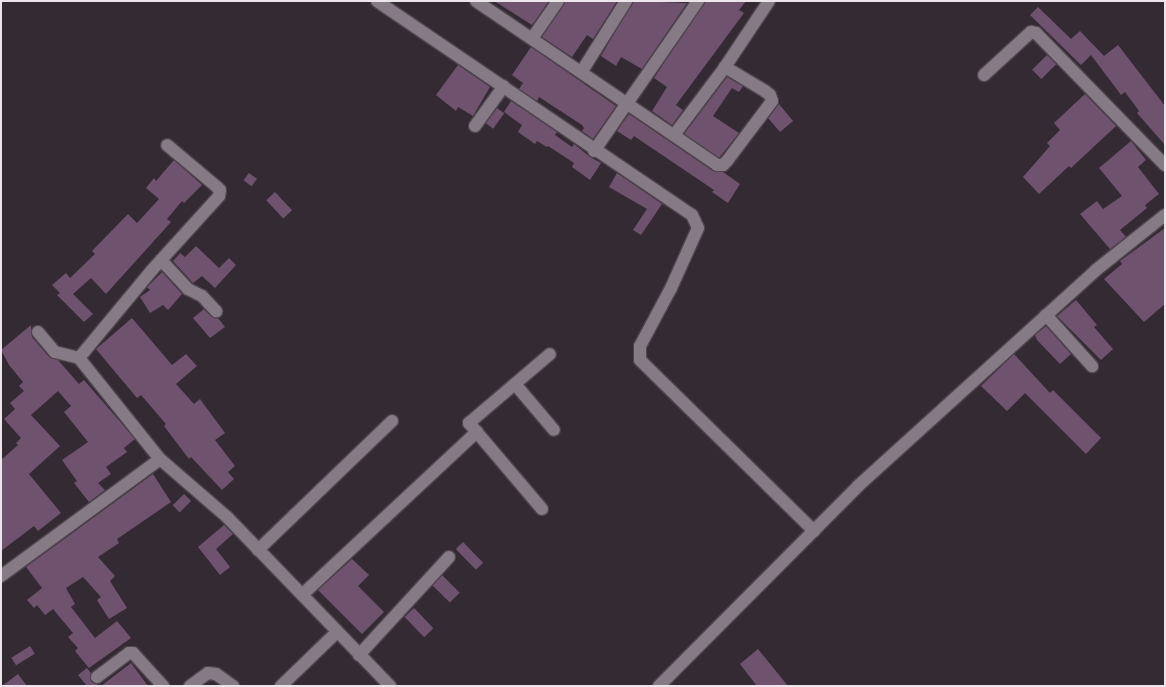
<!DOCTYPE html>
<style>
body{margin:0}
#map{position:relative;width:1166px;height:687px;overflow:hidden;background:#342a34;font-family:"Work Sans",sans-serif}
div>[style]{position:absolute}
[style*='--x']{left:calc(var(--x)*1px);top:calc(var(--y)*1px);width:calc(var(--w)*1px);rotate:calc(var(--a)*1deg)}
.building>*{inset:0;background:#6f526e;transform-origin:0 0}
.roads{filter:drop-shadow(1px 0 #4e454d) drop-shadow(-1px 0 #4e454d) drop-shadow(0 1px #4e454d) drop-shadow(0 -1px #4e454d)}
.minor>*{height:12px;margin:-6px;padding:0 6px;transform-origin:6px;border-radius:6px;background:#867a86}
span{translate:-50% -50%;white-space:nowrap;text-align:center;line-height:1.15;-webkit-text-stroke:3px #342a34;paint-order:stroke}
.frame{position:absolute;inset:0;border:2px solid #ece5eb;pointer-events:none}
</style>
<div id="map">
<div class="building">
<div style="clip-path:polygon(494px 1px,549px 1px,532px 25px)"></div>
<div style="clip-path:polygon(565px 1px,617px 1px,593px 39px,587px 35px,572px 57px,542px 37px)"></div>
<div style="clip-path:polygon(633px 1px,687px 3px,642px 69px,621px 57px,616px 66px,601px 56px)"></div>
<div style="clip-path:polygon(705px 1px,746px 1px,739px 10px,744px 13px,676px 105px,683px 110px,672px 125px,652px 111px,667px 87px,654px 78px)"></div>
<div style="clip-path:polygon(1038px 7px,1071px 39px,1080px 31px,1104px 56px,1118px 45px,1165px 106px,1165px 145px,1137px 113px,1139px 111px,1125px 92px,1121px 95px,1091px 55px,1081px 65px,1030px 15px)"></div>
<div style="clip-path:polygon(531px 47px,616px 106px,593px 139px,582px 131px,584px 128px,582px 125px,539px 97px,537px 101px,519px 89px,523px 83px,512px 75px)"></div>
<div style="left:1047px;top:55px;width:13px;height:21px;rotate:45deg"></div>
<div style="clip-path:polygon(458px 65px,490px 87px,473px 116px,458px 107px,456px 111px,436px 95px)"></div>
<div style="clip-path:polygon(727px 77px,743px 86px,739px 92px,732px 88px,713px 116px,739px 133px,719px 158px,684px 134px)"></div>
<div style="clip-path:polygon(1085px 94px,1116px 126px,1071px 168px,1069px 166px,1039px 194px,1023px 177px,1050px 146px,1047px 143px,1060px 130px,1054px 123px)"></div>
<div style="clip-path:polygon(511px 101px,557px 132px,555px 135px,572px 147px,574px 144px,590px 157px,601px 163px,590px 180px,572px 167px,574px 163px,565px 157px,548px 146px,547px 147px,537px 141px,535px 144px,518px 132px,522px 125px,504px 112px)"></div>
<div style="clip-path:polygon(779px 104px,793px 121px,780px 132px,768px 118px)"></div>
<div style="left:497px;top:108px;width:9px;height:19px;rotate:36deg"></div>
<div style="clip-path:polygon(629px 114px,713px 171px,723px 172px,740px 184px,728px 203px,712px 192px,714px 190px,634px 136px,631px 140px,617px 131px)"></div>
<div style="clip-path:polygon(1131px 141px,1146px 160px,1138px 167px,1159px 194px,1145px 205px,1147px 208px,1120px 230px,1126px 237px,1110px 249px,1080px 214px,1097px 201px,1103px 209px,1122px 196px,1099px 168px)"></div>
<div style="clip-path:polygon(174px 160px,202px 185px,184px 203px,182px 201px,167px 219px,171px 222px,106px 294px,91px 278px,73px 294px,93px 314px,84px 322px,57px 295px,60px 293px,52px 285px,66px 273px,70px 278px,95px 254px,92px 251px,128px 214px,137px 223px,159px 199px,146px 188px,154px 178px,156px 181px)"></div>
<div style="left:249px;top:173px;width:10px;height:9px;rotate:37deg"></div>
<div style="clip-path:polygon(617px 173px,662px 204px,641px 235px,633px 230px,647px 209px,609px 187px)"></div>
<div style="left:275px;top:192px;width:25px;height:12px;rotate:47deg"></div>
<div style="clip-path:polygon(1165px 228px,1165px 304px,1144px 322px,1104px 279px,1122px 264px,1120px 261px)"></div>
<div style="clip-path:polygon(196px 246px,219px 268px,229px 258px,236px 265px,215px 288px,202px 276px,193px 283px,173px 261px,180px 253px,185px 257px)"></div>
<div style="clip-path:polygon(162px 272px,182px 294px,168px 310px,163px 305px,150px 313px,140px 297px,150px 290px,147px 287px)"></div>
<div style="clip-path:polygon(1076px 300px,1097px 325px,1094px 327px,1113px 349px,1101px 360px,1057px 316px)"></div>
<div style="clip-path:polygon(204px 309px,211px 316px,218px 318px,225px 327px,210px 338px,193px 318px)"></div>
<div style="clip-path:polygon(132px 318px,172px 365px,186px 354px,197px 366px,176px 384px,194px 404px,200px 399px,225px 433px,215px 440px,235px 466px,228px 472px,234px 479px,222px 490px,191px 457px,189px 459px,164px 426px,166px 424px,141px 395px,137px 398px,96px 349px)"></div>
<div style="clip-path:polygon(31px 325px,32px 337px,49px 357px,58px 360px,79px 384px,84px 380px,135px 439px,124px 448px,127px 452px,106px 467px,111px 474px,98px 483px,105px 490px,89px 502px,74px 483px,77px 481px,62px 460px,88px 442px,64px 412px,71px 406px,58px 391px,31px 415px,60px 446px,29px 474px,61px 513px,38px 531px,34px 526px,1px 551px,1px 460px,18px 445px,16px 443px,21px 438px,4px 419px,15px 409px,10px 403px,24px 391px,19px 386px,23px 382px,9px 365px,1px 350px)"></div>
<div style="clip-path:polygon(1046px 326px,1071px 354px,1060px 364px,1037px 340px,1035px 335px)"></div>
<div style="clip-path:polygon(1014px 354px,1050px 393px,1053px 390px,1101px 438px,1086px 454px,1025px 393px,1007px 411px,981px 386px)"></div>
<div style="clip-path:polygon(153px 474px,171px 502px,117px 539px,119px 543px,98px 557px,115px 576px,110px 581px,127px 608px,109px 619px,97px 600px,101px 597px,83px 577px,66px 588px,75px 604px,71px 607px,95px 638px,117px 621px,131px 638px,89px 668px,75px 651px,78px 648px,68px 637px,73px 633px,53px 609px,45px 615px,37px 605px,34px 608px,27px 600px,42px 588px,26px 567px)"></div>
<div style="left:184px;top:494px;width:10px;height:16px;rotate:45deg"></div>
<div style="clip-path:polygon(224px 525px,233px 534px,216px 549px,230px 567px,220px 575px,198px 547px)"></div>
<div style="left:463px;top:542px;width:29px;height:10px;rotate:46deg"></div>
<div style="clip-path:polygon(352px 559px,369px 575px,358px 586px,384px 612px,362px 634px,318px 590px)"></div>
<div style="left:442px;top:575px;width:25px;height:14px;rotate:45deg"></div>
<div style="left:414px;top:608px;width:28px;height:13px;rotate:46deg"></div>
<div style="left:30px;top:646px;width:9px;height:22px;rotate:58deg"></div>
<div style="clip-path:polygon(758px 649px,788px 686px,757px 686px,740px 664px)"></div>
<div style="clip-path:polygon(131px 663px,148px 686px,101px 686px)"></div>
<div style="clip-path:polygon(87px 668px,91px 673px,91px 682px,101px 686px,87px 686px,78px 675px)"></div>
<div style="clip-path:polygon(18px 674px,27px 686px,2px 686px)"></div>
</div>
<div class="roads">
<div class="minor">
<div style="--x:377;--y:1;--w:381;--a:34.2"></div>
<div style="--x:692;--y:215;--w:14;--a:65"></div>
<div style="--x:698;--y:228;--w:66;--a:114.2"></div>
<div style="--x:671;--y:288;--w:66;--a:118.1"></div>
<div style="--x:640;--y:346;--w:14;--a:90"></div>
<div style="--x:640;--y:360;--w:244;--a:44.5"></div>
<div style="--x:476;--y:1;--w:292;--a:34.2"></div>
<div style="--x:717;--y:165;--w:6;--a:0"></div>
<div style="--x:723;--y:165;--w:6;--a:-45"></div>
<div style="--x:727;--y:161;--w:75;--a:-53.1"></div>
<div style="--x:772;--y:101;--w:6;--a:-108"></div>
<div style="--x:770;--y:95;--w:6;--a:-141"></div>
<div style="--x:765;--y:91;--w:47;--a:-149"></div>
<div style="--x:533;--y:37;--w:44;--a:-55.2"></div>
<div style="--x:582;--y:71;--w:83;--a:-57.8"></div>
<div style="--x:984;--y:75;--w:64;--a:-42.5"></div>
<div style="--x:1031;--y:32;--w:5;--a:11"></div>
<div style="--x:1036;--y:33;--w:185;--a:45.7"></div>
<div style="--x:475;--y:126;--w:49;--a:-54.1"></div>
<div style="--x:674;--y:135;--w:85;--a:-53.1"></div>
<div style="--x:725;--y:67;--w:79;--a:-56.3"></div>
<div style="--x:594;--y:151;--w:183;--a:-55.3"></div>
<div style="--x:161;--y:260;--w:40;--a:47"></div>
<div style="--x:188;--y:289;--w:16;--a:27"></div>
<div style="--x:202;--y:296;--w:21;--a:47"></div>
<div style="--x:1046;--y:315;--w:69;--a:48"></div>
<div style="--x:38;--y:332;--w:26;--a:50"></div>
<div style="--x:55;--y:352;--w:25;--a:14"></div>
<div style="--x:79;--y:358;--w:129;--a:51.3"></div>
<div style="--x:160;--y:459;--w:89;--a:40.9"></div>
<div style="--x:227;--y:517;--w:235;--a:46"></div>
<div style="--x:79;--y:358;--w:114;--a:-50.3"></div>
<div style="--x:152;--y:270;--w:100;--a:-47.8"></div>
<div style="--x:219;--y:196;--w:6;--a:-81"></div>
<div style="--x:220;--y:190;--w:4;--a:-135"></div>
<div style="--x:217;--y:187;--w:65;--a:-140"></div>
<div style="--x:515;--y:384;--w:60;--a:49.7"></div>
<div style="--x:542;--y:509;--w:113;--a:-130.3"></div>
<div style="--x:469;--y:423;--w:106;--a:-40.4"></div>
<div style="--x:258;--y:550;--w:186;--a:-43.9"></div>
<div style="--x:1;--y:576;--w:197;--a:-36.3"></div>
<div style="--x:303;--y:594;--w:238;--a:-43"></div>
<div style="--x:359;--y:655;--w:133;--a:-47.4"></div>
<div style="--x:97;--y:677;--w:40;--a:-37"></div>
<div style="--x:129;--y:653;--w:4;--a:0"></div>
<div style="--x:133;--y:653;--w:45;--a:47.7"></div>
<div style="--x:190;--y:686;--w:22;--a:-36"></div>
<div style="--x:208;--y:673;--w:8;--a:7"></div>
<div style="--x:216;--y:674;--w:21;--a:35"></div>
<div style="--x:281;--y:686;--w:78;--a:-44"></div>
<div style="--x:659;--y:686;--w:282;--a:-45.1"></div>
<div style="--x:858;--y:486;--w:321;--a:-42.2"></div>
<div style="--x:1096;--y:270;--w:88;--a:-38.6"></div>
</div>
</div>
<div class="frame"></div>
</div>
